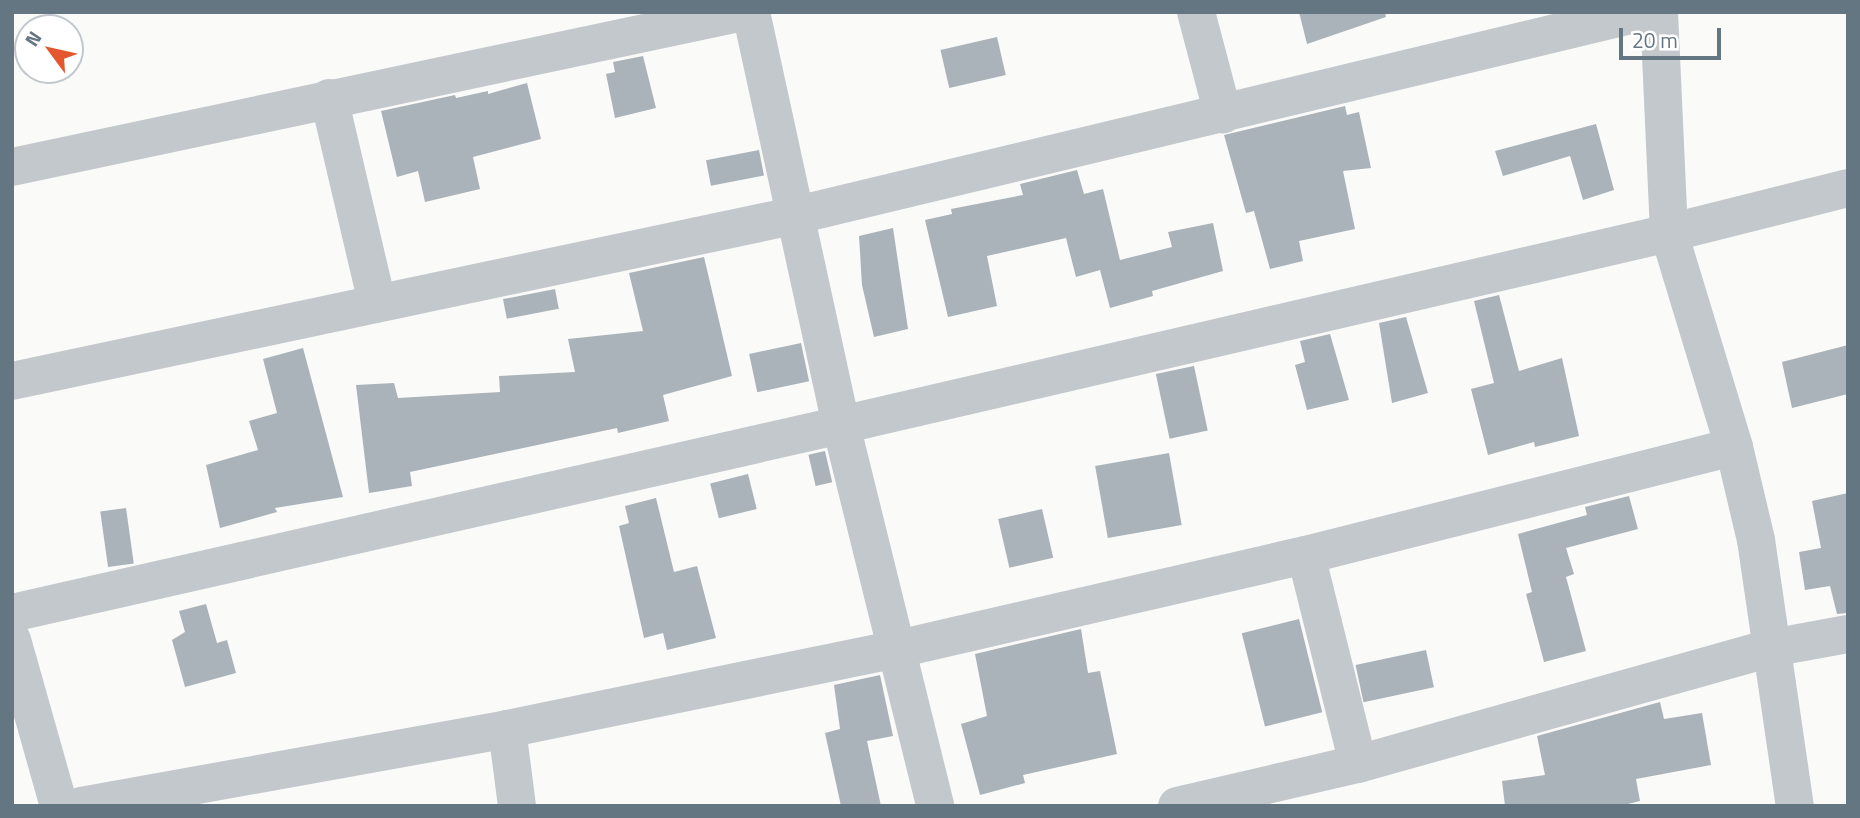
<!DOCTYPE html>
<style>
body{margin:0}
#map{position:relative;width:1860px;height:818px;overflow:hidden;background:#fafaf8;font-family:"Titillium Web",sans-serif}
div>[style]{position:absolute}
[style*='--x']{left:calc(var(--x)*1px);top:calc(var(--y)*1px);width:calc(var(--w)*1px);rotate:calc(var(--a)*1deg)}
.building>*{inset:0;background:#aab3b9;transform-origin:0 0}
.minor>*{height:38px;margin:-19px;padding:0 19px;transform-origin:19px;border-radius:19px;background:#c3c8cc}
span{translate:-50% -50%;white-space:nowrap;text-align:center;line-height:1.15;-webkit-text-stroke:7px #fff;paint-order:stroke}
.frame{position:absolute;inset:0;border:14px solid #657683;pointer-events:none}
.north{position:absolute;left:14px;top:14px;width:70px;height:70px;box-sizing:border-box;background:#fff;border:2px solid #c1c8cd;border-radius:50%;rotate:303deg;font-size:19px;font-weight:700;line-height:28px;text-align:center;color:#657683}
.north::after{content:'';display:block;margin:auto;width:24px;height:32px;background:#e4572e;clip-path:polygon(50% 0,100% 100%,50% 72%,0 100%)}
.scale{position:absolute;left:1619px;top:28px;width:102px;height:32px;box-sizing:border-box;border:4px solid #657683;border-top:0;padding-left:9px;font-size:21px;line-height:24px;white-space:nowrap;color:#657683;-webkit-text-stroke:5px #fff;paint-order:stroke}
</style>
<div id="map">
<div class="building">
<div style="clip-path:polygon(1299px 12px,1385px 12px,1386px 17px,1307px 44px)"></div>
<div style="left:997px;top:37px;width:39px;height:58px;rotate:77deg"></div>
<div style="clip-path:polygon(643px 56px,656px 108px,615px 118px,606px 74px,615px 72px,613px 62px)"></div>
<div style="clip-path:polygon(527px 83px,541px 139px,473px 157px,480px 189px,425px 202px,418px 171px,397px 177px,381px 111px,455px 95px,456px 98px,488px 91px,488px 94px)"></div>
<div style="clip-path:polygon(1345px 106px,1347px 115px,1359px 112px,1371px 168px,1343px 171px,1355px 229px,1299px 241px,1303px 261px,1270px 269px,1254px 211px,1246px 213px,1224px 135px)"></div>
<div style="clip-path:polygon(1596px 124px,1614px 190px,1583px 200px,1570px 156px,1503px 176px,1495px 151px)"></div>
<div style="left:759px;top:150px;width:26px;height:54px;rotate:79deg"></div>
<div style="clip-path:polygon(1077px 170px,1084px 194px,1103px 189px,1120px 260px,1172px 247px,1168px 232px,1213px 223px,1223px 271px,1152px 291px,1153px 296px,1110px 308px,1100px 270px,1076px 277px,1066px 238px,987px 256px,997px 306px,948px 317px,925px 220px,952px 214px,951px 209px,1023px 195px,1020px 184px)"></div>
<div style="clip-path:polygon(893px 228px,908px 329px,874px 337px,862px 285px,859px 236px)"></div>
<div style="clip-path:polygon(704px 257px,732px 376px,663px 395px,669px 421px,618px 433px,617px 428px,410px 472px,412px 486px,369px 493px,356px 385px,394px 383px,398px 398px,500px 392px,499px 376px,575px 372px,568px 339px,643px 331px,629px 273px)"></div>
<div style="left:555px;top:289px;width:20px;height:53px;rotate:79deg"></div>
<div style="clip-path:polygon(1499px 295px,1519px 371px,1562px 358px,1579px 436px,1535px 447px,1534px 442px,1488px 455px,1471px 389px,1494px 383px,1474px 301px)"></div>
<div style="clip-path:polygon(1406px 317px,1428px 393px,1392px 403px,1379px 323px)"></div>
<div style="clip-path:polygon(1330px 334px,1349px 400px,1307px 410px,1295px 365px,1305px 362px,1300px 341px)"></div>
<div style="left:801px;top:343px;width:39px;height:53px;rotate:78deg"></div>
<div style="clip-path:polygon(1848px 345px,1848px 394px,1792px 408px,1782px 362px)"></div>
<div style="clip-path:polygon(303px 348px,343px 497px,275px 508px,277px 512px,220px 528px,206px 465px,258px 450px,249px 421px,277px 413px,263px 359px)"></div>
<div style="left:1194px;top:366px;width:66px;height:39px;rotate:78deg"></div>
<div style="left:825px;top:451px;width:32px;height:17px;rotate:77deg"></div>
<div style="left:1169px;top:453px;width:73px;height:75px;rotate:80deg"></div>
<div style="left:748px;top:474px;width:36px;height:39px;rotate:76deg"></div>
<div style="clip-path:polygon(1848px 493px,1848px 613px,1837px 614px,1830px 586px,1805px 590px,1799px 552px,1821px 548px,1812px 501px)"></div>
<div style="clip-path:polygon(1629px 496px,1638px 529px,1566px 548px,1574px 574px,1566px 577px,1586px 651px,1544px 662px,1526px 594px,1532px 592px,1518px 534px,1587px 515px,1585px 507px)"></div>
<div style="clip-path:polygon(656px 498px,674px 572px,697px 566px,716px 638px,667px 650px,663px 633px,644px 638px,619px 526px,629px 523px,625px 506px)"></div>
<div style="left:126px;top:508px;width:56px;height:26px;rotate:82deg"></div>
<div style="left:1042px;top:509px;width:50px;height:45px;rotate:77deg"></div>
<div style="clip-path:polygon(206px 604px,217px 643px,227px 640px,236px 673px,185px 687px,172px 640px,185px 632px,179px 611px)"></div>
<div style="left:1299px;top:619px;width:96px;height:59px;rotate:76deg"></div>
<div style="clip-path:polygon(1081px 629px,1088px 673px,1100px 671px,1117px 754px,1023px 775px,1025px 783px,980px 795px,961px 724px,987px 716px,975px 654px)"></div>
<div style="left:1426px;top:650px;width:38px;height:72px;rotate:78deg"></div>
<div style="clip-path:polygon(880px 675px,893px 736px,867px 741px,881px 806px,841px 806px,825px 733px,840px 729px,834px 685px)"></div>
<div style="clip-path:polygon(1660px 702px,1664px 719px,1702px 713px,1711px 765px,1636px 779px,1640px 801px,1620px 806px,1505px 806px,1502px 781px,1545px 775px,1537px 736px)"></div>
</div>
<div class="minor">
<div style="--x:751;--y:12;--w:423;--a:77.7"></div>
<div style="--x:841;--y:425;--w:392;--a:76.1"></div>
<div style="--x:1196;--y:12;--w:106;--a:75.2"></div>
<div style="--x:1659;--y:12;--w:221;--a:87.4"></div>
<div style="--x:1669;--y:233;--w:224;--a:73.1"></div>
<div style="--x:1734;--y:447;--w:96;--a:76.7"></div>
<div style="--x:1756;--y:540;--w:269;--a:81.7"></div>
<div style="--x:329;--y:98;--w:211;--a:76.8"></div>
<div style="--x:12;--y:167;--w:748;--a:-11.96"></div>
<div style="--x:12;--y:381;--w:802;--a:-11.94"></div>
<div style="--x:797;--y:215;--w:870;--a:-13.49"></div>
<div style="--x:1306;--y:555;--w:215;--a:76"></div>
<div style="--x:12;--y:613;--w:850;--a:-12.78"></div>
<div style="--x:841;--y:425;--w:850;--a:-13.06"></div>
<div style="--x:1669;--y:233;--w:185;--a:-14.1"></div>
<div style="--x:12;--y:640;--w:173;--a:74.2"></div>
<div style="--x:507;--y:729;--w:78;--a:82.6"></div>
<div style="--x:81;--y:806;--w:433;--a:-10.2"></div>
<div style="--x:507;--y:729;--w:399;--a:-11.6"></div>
<div style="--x:898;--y:649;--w:419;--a:-13"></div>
<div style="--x:1306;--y:555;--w:441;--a:-14.2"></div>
<div style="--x:1177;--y:806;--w:186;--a:-13.1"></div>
<div style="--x:1358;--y:764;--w:429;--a:-15.7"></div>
<div style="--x:1771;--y:648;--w:78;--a:-10.3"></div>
</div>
<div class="frame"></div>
<div class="north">N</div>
<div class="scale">20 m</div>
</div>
